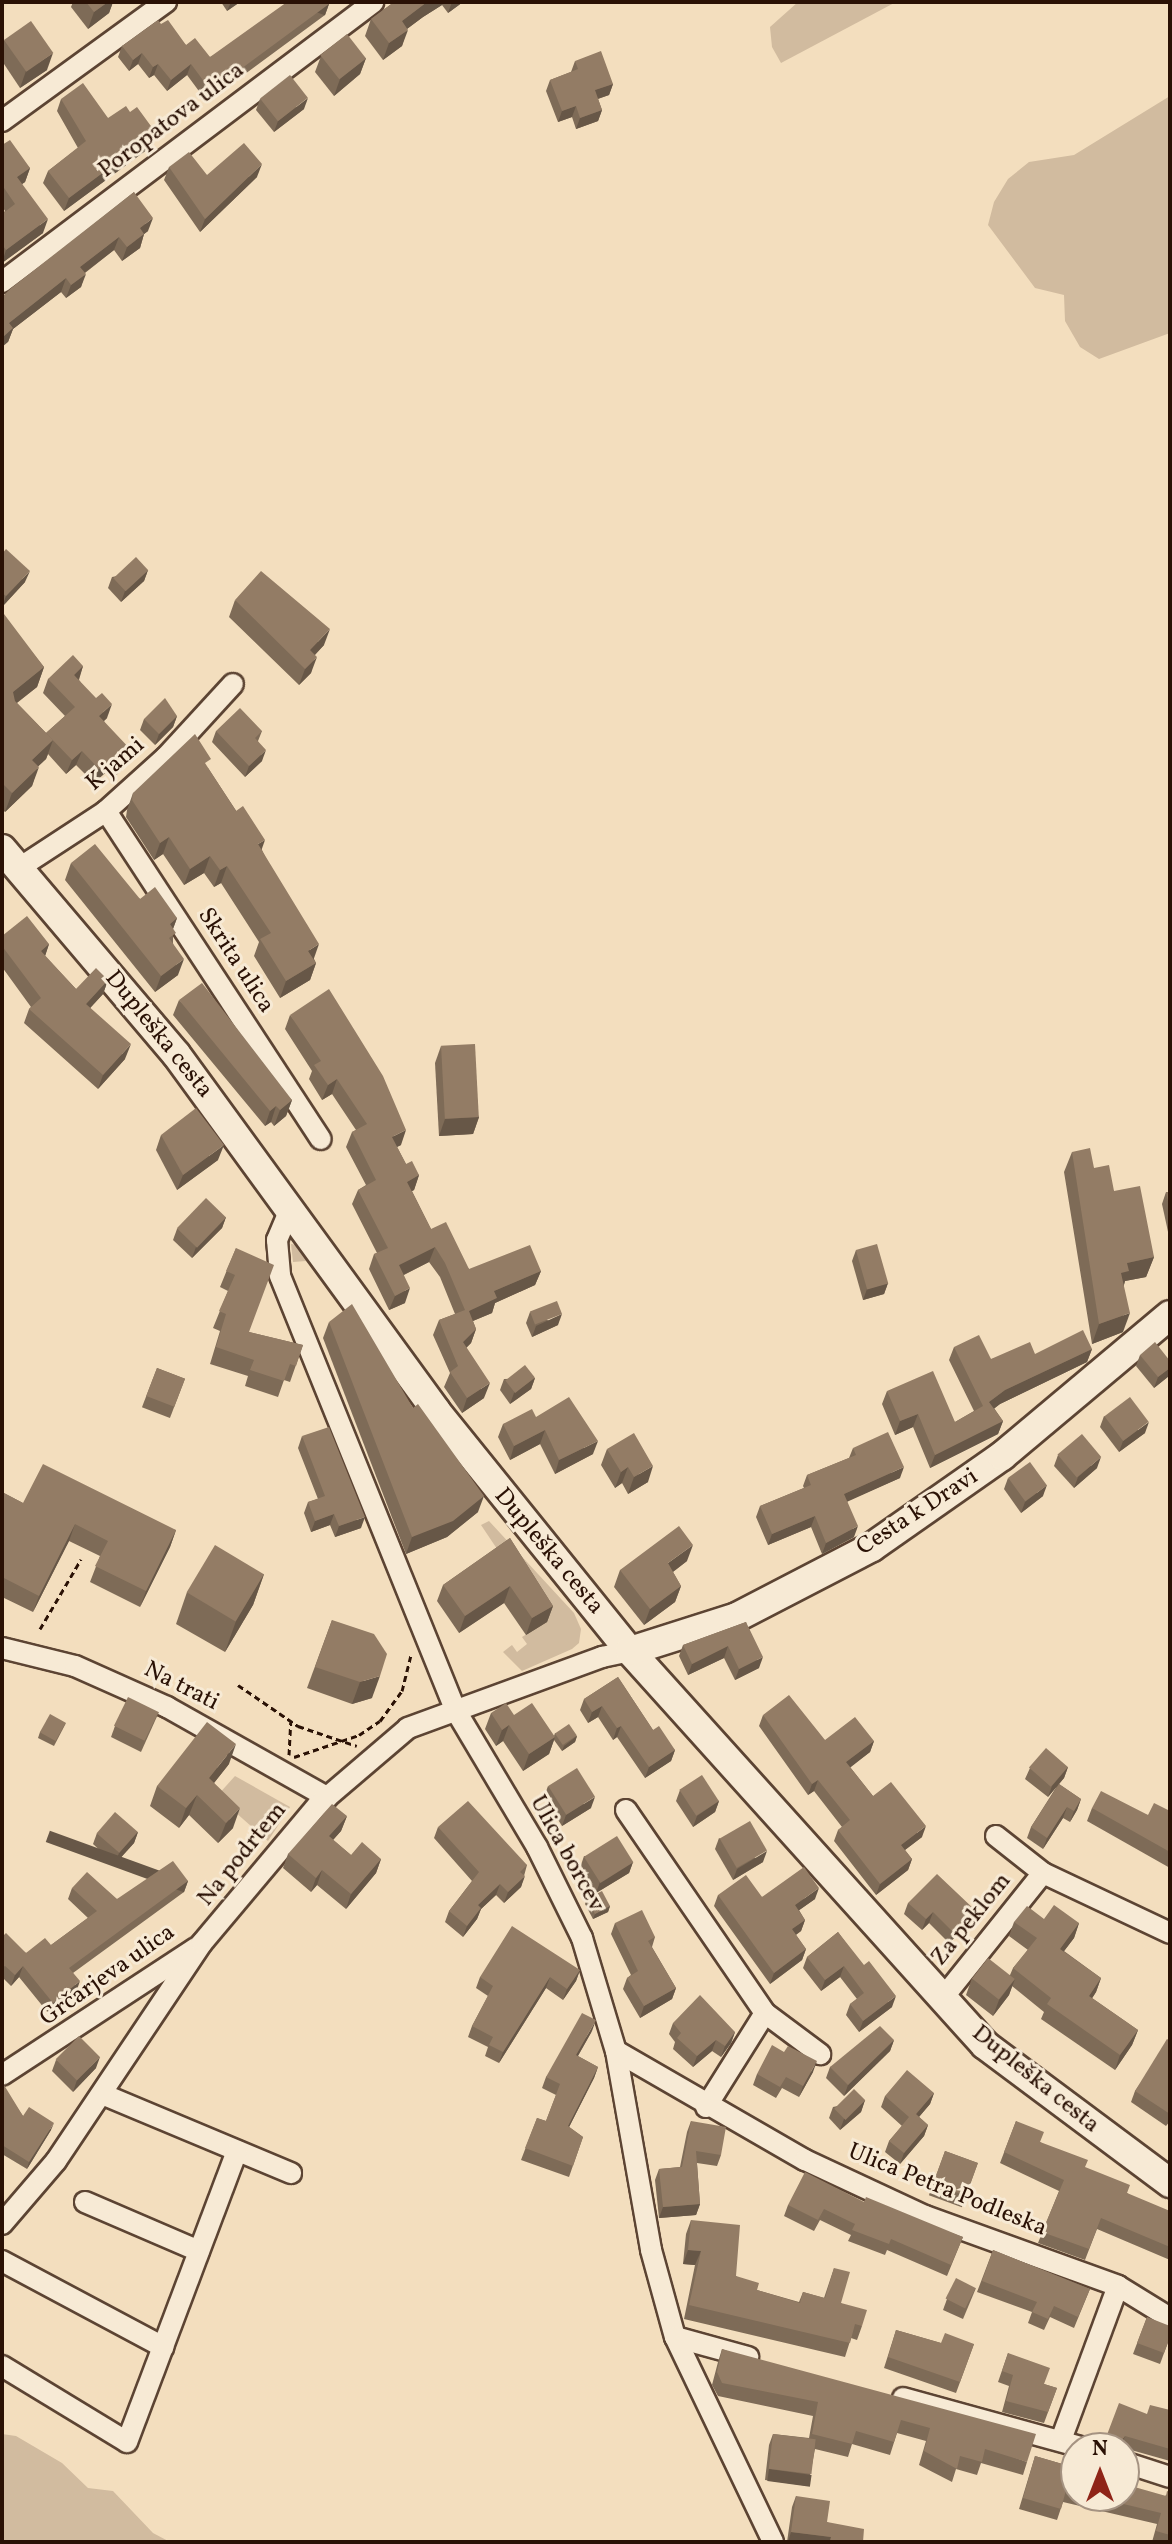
<!DOCTYPE html>
<meta charset="utf-8">
<style>
body{margin:0}
#map{position:relative;width:1172px;height:2544px;overflow:hidden;background:#f3debe;font-family:Vollkorn,serif}
div>[style]{position:absolute}
[style*='--x']{left:calc(var(--x)*1px);top:calc(var(--y)*1px);width:calc(var(--w)*1px);rotate:calc(var(--a)*1deg)}
.green>*{inset:0;background:#d1bb9f}
.path>*{height:3px;margin-top:-1.5px;transform-origin:0;background:repeating-linear-gradient(90deg,#2a1105 0 6px,transparent 0 10px)}
.roads{filter:drop-shadow(2px 0 #5c4433) drop-shadow(-2px 0 #5c4433) drop-shadow(0 2px #5c4433) drop-shadow(0 -2px #5c4433)}
.street>*{height:20px;margin:-10px;padding:0 10px;transform-origin:10px;border-radius:10px;background:#f7ead5}
.secondary>*{height:28px;margin:-14px;padding:0 14px;transform-origin:14px;border-radius:14px;background:#f7ead5}
.wall>*{inset:0;background:#7e6b57;transform-origin:0 0}
.shaded-wall>*{inset:0;background:#675747;transform-origin:0 0}
.building>*{inset:0;background:#937c65;transform-origin:0 0}
span{translate:-50% -50%;white-space:nowrap;text-align:center;line-height:1.15;-webkit-text-stroke:6px #f7ead5;paint-order:stroke}
.street-label{font-size:24px;color:#2a1105}
.frame{position:absolute;inset:0;border:4px solid #2a1105;pointer-events:none}
.north{position:absolute;left:1060px;top:2432px;width:80px;height:80px;box-sizing:border-box;background:#f7ead5;border:2px solid #a59382;border-radius:50%;rotate:0deg;font-size:22px;font-weight:700;line-height:32px;text-align:center;color:#2a1105}
.north::after{content:'';display:block;margin:auto;width:28px;height:36px;background:#8f2418;clip-path:polygon(50% 0,100% 100%,50% 72%,0 100%)}
</style>
<div id="map">
<div class="green">
<div style="clip-path:polygon(798px 2px,896px 2px,781px 63px,772px 47px,770px 27px)"></div>
<div style="clip-path:polygon(1170px 96px,1170px 333px,1099px 359px,1080px 347px,1065px 321px,1064px 295px,1035px 288px,988px 225px,994px 202px,1008px 179px,1029px 162px,1074px 155px)"></div>
<div style="clip-path:polygon(291px 1244px,297px 1245px,357px 1330px,306px 1261px,293px 1262px)"></div>
<div style="clip-path:polygon(489px 1521px,574px 1613px,581px 1629px,579px 1643px,572px 1649px,522px 1671px,503px 1652px,512px 1645px,517px 1652px,527px 1644px,522px 1637px,546px 1622px,481px 1525px)"></div>
<div style="clip-path:polygon(235px 1776px,290px 1807px,268px 1841px,217px 1796px)"></div>
<div style="clip-path:polygon(2px 2434px,16px 2436px,62px 2463px,88px 2488px,113px 2491px,153px 2533px,170px 2542px,2px 2542px)"></div>
</div>
<div class="path">
<div style="--x:40;--y:1629;--w:81;--a:-59.6"></div>
<div style="--x:238;--y:1685;--w:73;--a:34.3"></div>
<div style="--x:298;--y:1726;--w:62;--a:18.7"></div>
<div style="--x:289;--y:1755;--w:33;--a:-87"></div>
<div style="--x:294;--y:1757;--w:69;--a:-18.7"></div>
<div style="--x:359;--y:1735;--w:25;--a:-34"></div>
<div style="--x:380;--y:1721;--w:37;--a:-54"></div>
<div style="--x:402;--y:1691;--w:37;--a:-76"></div>
</div>
<div class="roads">
<div class="street">
<div style="--x:2;--y:121;--w:203;--a:-36"></div>
<div style="--x:2;--y:282;--w:465;--a:-37"></div>
<div style="--x:106;--y:811;--w:392;--a:56.8"></div>
<div style="--x:19;--y:868;--w:104;--a:-33.2"></div>
<div style="--x:106;--y:811;--w:81;--a:-42"></div>
<div style="--x:166;--y:757;--w:99;--a:-47.5"></div>
<div style="--x:291;--y:1207;--w:36;--a:113"></div>
<div style="--x:277;--y:1240;--w:36;--a:85"></div>
<div style="--x:280;--y:1276;--w:469;--a:68"></div>
<div style="--x:456;--y:1711;--w:158;--a:59.2"></div>
<div style="--x:537;--y:1847;--w:102;--a:63.7"></div>
<div style="--x:582;--y:1938;--w:118;--a:73.3"></div>
<div style="--x:616;--y:2051;--w:202;--a:80"></div>
<div style="--x:651;--y:2250;--w:90;--a:74.6"></div>
<div style="--x:675;--y:2337;--w:227;--a:64.4"></div>
<div style="--x:2;--y:1648;--w:75;--a:13.9"></div>
<div style="--x:75;--y:1666;--w:101;--a:24"></div>
<div style="--x:167;--y:1707;--w:184;--a:29.4"></div>
<div style="--x:626;--y:1810;--w:246;--a:55.6"></div>
<div style="--x:765;--y:2013;--w:69;--a:36.7"></div>
<div style="--x:996;--y:1836;--w:60;--a:38.2"></div>
<div style="--x:1043;--y:1873;--w:140;--a:25.3"></div>
<div style="--x:942;--y:1999;--w:161;--a:-51.3"></div>
<div style="--x:616;--y:2051;--w:218;--a:30"></div>
<div style="--x:805;--y:2160;--w:132;--a:25"></div>
<div style="--x:925;--y:2216;--w:205;--a:19.9"></div>
<div style="--x:1118;--y:2286;--w:61;--a:31.6"></div>
<div style="--x:2;--y:2075;--w:232;--a:-33.2"></div>
<div style="--x:102;--y:2094;--w:205;--a:22.7"></div>
<div style="--x:706;--y:2107;--w:111;--a:-57.9"></div>
<div style="--x:85;--y:2202;--w:124;--a:23.3"></div>
<div style="--x:2;--y:2224;--w:83;--a:-49.4"></div>
<div style="--x:56;--y:2161;--w:262;--a:-56.2"></div>
<div style="--x:202;--y:1943;--w:180;--a:-50"></div>
<div style="--x:318;--y:1805;--w:118;--a:-40.5"></div>
<div style="--x:408;--y:1728;--w:207;--a:-20.1"></div>
<div style="--x:602;--y:1657;--w:29;--a:-12"></div>
<div style="--x:2;--y:2261;--w:183;--a:28.1"></div>
<div style="--x:675;--y:2337;--w:76;--a:15.3"></div>
<div style="--x:2;--y:2366;--w:146;--a:31.3"></div>
<div style="--x:127;--y:2442;--w:311;--a:-69.3"></div>
<div style="--x:903;--y:2398;--w:188;--a:15.4"></div>
<div style="--x:1061;--y:2440;--w:164;--a:-69.7"></div>
<div style="--x:1124;--y:2462;--w:48;--a:18.1"></div>
</div>
<div class="secondary">
<div style="--x:2;--y:849;--w:269;--a:49.7"></div>
<div style="--x:176;--y:1054;--w:442;--a:53.9"></div>
<div style="--x:436;--y:1411;--w:309;--a:51.1"></div>
<div style="--x:630;--y:1651;--w:530;--a:47.98"></div>
<div style="--x:985;--y:2045;--w:231;--a:36.7"></div>
<div style="--x:630;--y:1651;--w:112;--a:-17.6"></div>
<div style="--x:737;--y:1617;--w:152;--a:-27.4"></div>
<div style="--x:872;--y:1547;--w:159;--a:-35"></div>
<div style="--x:1002;--y:1456;--w:219;--a:-40"></div>
</div>
</div>
<div class="wall">
<div style="clip-path:polygon(73px 2px,113px 2px,109px 13px,88px 29px,71px 7px)"></div>
<div style="clip-path:polygon(221px 2px,240px 2px,227px 11px)"></div>
<div style="clip-path:polygon(394px 2px,463px 2px,448px 13px,442px 5px,423px 17px,407px 29px,402px 46px,383px 60px,365px 36px,371px 19px)"></div>
<div style="clip-path:polygon(329px 4px,325px 15px,207px 102px,187px 75px,167px 91px,154px 75px,149px 78px,138px 64px,129px 71px,118px 57px,122px 46px,161px 24px,186px 45px,210px 57px)"></div>
<div style="clip-path:polygon(4px 40px,47px 70px,20px 88px,2px 61px,2px 46px)"></div>
<div style="clip-path:polygon(321px 56px,366px 58px,360px 74px,334px 96px,315px 72px)"></div>
<div style="clip-path:polygon(575px 61px,613px 84px,609px 95px,598px 99px,602px 110px,598px 121px,576px 129px,572px 117px,558px 122px,546px 91px,550px 80px,571px 72px)"></div>
<div style="clip-path:polygon(61px 99px,108px 118px,152px 146px,64px 211px,43px 183px,48px 171px,78px 148px,57px 111px)"></div>
<div style="clip-path:polygon(260px 99px,304px 109px,274px 132px,256px 110px)"></div>
<div style="clip-path:polygon(2px 145px,30px 168px,25px 182px,22px 184px,43px 233px,2px 263px,2px 214px,5px 211px,2px 206px)"></div>
<div style="clip-path:polygon(169px 167px,207px 175px,257px 177px,200px 232px,164px 180px)"></div>
<div style="clip-path:polygon(134px 192px,148px 231px,144px 234px,140px 248px,122px 261px,114px 250px,85px 273px,81px 287px,66px 298px,61px 292px,13px 329px,8px 342px,2px 297px)"></div>
<div style="clip-path:polygon(2px 554px,25px 582px,2px 607px)"></div>
<div style="clip-path:polygon(148px 570px,144px 581px,121px 602px,108px 588px,112px 577px)"></div>
<div style="clip-path:polygon(235px 600px,324px 645px,315px 655px,311px 673px,299px 685px,229px 617px)"></div>
<div style="clip-path:polygon(2px 615px,44px 667px,37px 687px,17px 703px,46px 733px,65px 716px,43px 693px,48px 679px,83px 666px,79px 680px,107px 718px,104px 721px,127px 765px,113px 778px,106px 772px,94px 783px,76px 765px,66px 774px,48px 754px,46px 759px,38px 766px,32px 786px,5px 812px,2px 809px)"></div>
<div style="clip-path:polygon(177px 716px,173px 727px,155px 745px,140px 730px,144px 719px)"></div>
<div style="clip-path:polygon(216px 731px,262px 731px,258px 741px,262px 761px,245px 777px,212px 742px)"></div>
<div style="clip-path:polygon(208px 768px,262px 850px,316px 963px,310px 980px,280px 998px,254px 956px,259px 942px,221px 883px,214px 887px,204px 873px,184px 885px,163px 854px,154px 860px,126px 817px,127px 810px,133px 793px)"></div>
<div style="clip-path:polygon(71px 863px,177px 918px,173px 929px,173px 943px,178px 975px,155px 992px,65px 880px)"></div>
<div style="clip-path:polygon(2px 936px,49px 944px,45px 956px,76px 989px,108px 980px,103px 994px,90px 1008px,125px 1059px,98px 1089px,24px 1023px,29px 1009px,31px 1007px,2px 967px)"></div>
<div style="clip-path:polygon(179px 1000px,292px 1100px,286px 1116px,274px 1126px,271px 1122px,265px 1126px,173px 1015px)"></div>
<div style="clip-path:polygon(290px 1015px,401px 1145px,397px 1147px,406px 1164px,419px 1175px,414px 1190px,412px 1191px,431px 1229px,469px 1269px,541px 1271px,535px 1285px,495px 1303px,492px 1313px,473px 1321px,476px 1329px,471px 1343px,466px 1348px,484px 1398px,462px 1413px,444px 1387px,450px 1373px,433px 1335px,439px 1320px,455px 1314px,440px 1277px,429px 1262px,404px 1275px,405px 1303px,389px 1310px,369px 1269px,374px 1254px,377px 1253px,352px 1204px,358px 1190px,366px 1185px,346px 1147px,352px 1132px,356px 1130px,332px 1094px,322px 1100px,309px 1079px,312px 1071px,285px 1029px)"></div>
<div style="clip-path:polygon(441px 1046px,479px 1117px,473px 1134px,439px 1136px,435px 1063px)"></div>
<div style="clip-path:polygon(161px 1135px,218px 1160px,177px 1190px,156px 1150px)"></div>
<div style="clip-path:polygon(1072px 1152px,1094px 1168px,1114px 1191px,1154px 1257px,1146px 1277px,1125px 1281px,1124px 1285px,1123px 1332px,1092px 1344px,1064px 1172px)"></div>
<div style="clip-path:polygon(1166px 1192px,1170px 1192px,1170px 1241px,1162px 1204px)"></div>
<div style="clip-path:polygon(226px 1217px,222px 1228px,192px 1258px,173px 1240px,177px 1229px)"></div>
<div style="clip-path:polygon(236px 1248px,249px 1332px,303px 1345px,290px 1382px,284px 1380px,278px 1397px,245px 1386px,248px 1376px,210px 1364px,220px 1331px,213px 1328px,228px 1291px,220px 1287px)"></div>
<div style="clip-path:polygon(856px 1250px,888px 1283px,884px 1294px,863px 1300px,852px 1261px)"></div>
<div style="clip-path:polygon(530px 1312px,558px 1325px,532px 1337px,526px 1323px)"></div>
<div style="clip-path:polygon(329px 1322px,413px 1408px,478px 1512px,447px 1537px,406px 1554px,323px 1338px)"></div>
<div style="clip-path:polygon(954px 1347px,991px 1359px,1092px 1349px,1087px 1362px,1000px 1404px,994px 1408px,1003px 1421px,998px 1434px,930px 1468px,913px 1427px,895px 1435px,882px 1404px,887px 1391px,955px 1422px,974px 1411px,949px 1360px)"></div>
<div style="clip-path:polygon(1140px 1355px,1170px 1361px,1169px 1376px,1154px 1388px,1136px 1366px)"></div>
<div style="left:157px;top:1368px;width:30px;height:42px;rotate:21deg"></div>
<div style="clip-path:polygon(535px 1378px,531px 1389px,510px 1404px,500px 1390px,504px 1379px)"></div>
<div style="clip-path:polygon(1104px 1416px,1145px 1433px,1119px 1452px,1100px 1427px)"></div>
<div style="clip-path:polygon(536px 1417px,593px 1454px,555px 1474px,540px 1444px,510px 1460px,498px 1437px,503px 1424px)"></div>
<div style="clip-path:polygon(302px 1436px,361px 1528px,335px 1537px,330px 1525px,311px 1532px,304px 1513px,308px 1502px,318px 1499px,298px 1448px)"></div>
<div style="clip-path:polygon(853px 1448px,900px 1478px,847px 1501px,854px 1537px,822px 1554px,811px 1527px,768px 1545px,756px 1517px,760px 1506px,804px 1488px,803px 1486px,807px 1475px,849px 1458px)"></div>
<div style="clip-path:polygon(607px 1449px,648px 1482px,628px 1494px,622px 1483px,615px 1488px,601px 1465px)"></div>
<div style="clip-path:polygon(1058px 1455px,1097px 1468px,1074px 1488px,1054px 1466px)"></div>
<div style="clip-path:polygon(1008px 1478px,1043px 1496px,1021px 1513px,1004px 1489px)"></div>
<div style="clip-path:polygon(2px 1492px,23px 1503px,176px 1530px,170px 1547px,140px 1607px,90px 1582px,100px 1556px,69px 1541px,33px 1612px,2px 1597px)"></div>
<div style="clip-path:polygon(510px 1538px,553px 1606px,547px 1622px,526px 1635px,504px 1603px,459px 1633px,437px 1601px,443px 1585px)"></div>
<div style="clip-path:polygon(687px 1561px,673px 1572px,681px 1586px,675px 1602px,644px 1625px,614px 1587px,620px 1570px)"></div>
<div style="clip-path:polygon(264px 1574px,253px 1605px,225px 1652px,176px 1624px,187px 1592px)"></div>
<div style="clip-path:polygon(332px 1620px,372px 1698px,352px 1704px,307px 1688px)"></div>
<div style="clip-path:polygon(746px 1622px,759px 1668px,735px 1680px,724px 1658px,688px 1675px,679px 1656px,683px 1645px)"></div>
<div style="clip-path:polygon(618px 1677px,653px 1730px,675px 1750px,671px 1761px,645px 1778px,617px 1737px,613px 1740px,598px 1717px,588px 1723px,580px 1710px,584px 1699px)"></div>
<div style="clip-path:polygon(159px 1712px,141px 1752px,111px 1737px,115px 1726px)"></div>
<div style="clip-path:polygon(491px 1713px,514px 1715px,554px 1736px,555px 1733px,577px 1736px,575px 1742px,562px 1751px,554px 1740px,549px 1754px,523px 1771px,503px 1741px,496px 1746px,485px 1729px)"></div>
<div style="clip-path:polygon(763px 1715px,825px 1740px,874px 1741px,870px 1752px,850px 1767px,873px 1796px,922px 1837px,905px 1850px,912px 1859px,908px 1870px,876px 1895px,834px 1841px,838px 1830px,842px 1827px,814px 1791px,808px 1795px,759px 1726px)"></div>
<div style="clip-path:polygon(66px 1723px,54px 1746px,38px 1738px,40px 1732px)"></div>
<div style="clip-path:polygon(229px 1764px,214px 1783px,233px 1828px,218px 1843px,189px 1815px,179px 1828px,150px 1806px,157px 1786px)"></div>
<div style="clip-path:polygon(1068px 1767px,1064px 1778px,1059px 1784px,1081px 1799px,1077px 1810px,1070px 1822px,1063px 1818px,1043px 1849px,1027px 1838px,1031px 1827px,1057px 1786px,1048px 1797px,1025px 1779px,1030px 1768px)"></div>
<div style="clip-path:polygon(548px 1786px,591px 1808px,562px 1826px,544px 1797px)"></div>
<div style="clip-path:polygon(680px 1790px,719px 1801px,715px 1812px,693px 1827px,676px 1801px)"></div>
<div style="clip-path:polygon(1092px 1808px,1148px 1815px,1170px 1811px,1170px 1868px,1087px 1821px)"></div>
<div style="clip-path:polygon(347px 1816px,341px 1831px,333px 1840px,351px 1855px,381px 1859px,376px 1873px,346px 1909px,317px 1885px,311px 1892px,283px 1868px,288px 1854px)"></div>
<div style="clip-path:polygon(438px 1827px,527px 1865px,521px 1887px,504px 1903px,496px 1895px,481px 1909px,477px 1919px,463px 1937px,445px 1922px,449px 1911px,472px 1881px,434px 1838px)"></div>
<div style="clip-path:polygon(138px 1832px,134px 1843px,115px 1864px,93px 1844px,97px 1833px)"></div>
<div style="clip-path:polygon(719px 1838px,763px 1862px,733px 1880px,715px 1849px)"></div>
<div style="clip-path:polygon(584px 1856px,633px 1862px,629px 1873px,596px 1893px,580px 1868px)"></div>
<div style="clip-path:polygon(188px 1881px,184px 1892px,73px 1973px,76px 1992px,49px 2014px,19px 1977px,11px 1986px,2px 1977px,2px 1937px,26px 1953px,51px 1945px,88px 1918px,68px 1899px,72px 1888px,117px 1899px)"></div>
<div style="clip-path:polygon(718px 1895px,815px 1899px,799px 1910px,805px 1920px,801px 1931px,796px 1935px,806px 1949px,802px 1960px,770px 1984px,714px 1906px)"></div>
<div style="clip-path:polygon(587px 1899px,610px 1906px,608px 1912px,593px 1919px,585px 1904px)"></div>
<div style="clip-path:polygon(908px 1903px,975px 1910px,971px 1922px,949px 1943px,929px 1923px,922px 1930px,904px 1914px)"></div>
<div style="clip-path:polygon(1044px 1919px,1079px 1923px,1074px 1938px,1064px 1951px,1101px 1978px,1096px 1992px,1092px 1998px,1138px 2030px,1132px 2045px,1115px 2070px,1041px 2019px,1044px 2012px,1012px 1986px,1009px 1995px,993px 2016px,966px 1995px,972px 1978px,1010px 1975px,1013px 1968px,1028px 1950px,1009px 1936px,1014px 1922px)"></div>
<div style="clip-path:polygon(615px 1923px,655px 1937px,652px 1947px,676px 1988px,672px 1999px,640px 2018px,623px 1989px,627px 1978px,631px 1975px,611px 1934px)"></div>
<div style="clip-path:polygon(838px 1932px,892px 2007px,859px 2032px,846px 2015px,850px 2004px,857px 1999px,840px 1977px,821px 1991px,803px 1968px,807px 1957px)"></div>
<div style="clip-path:polygon(580px 1970px,576px 1981px,563px 2000px,546px 1988px,499px 2063px,485px 2056px,488px 2047px,468px 2037px,472px 2026px,488px 1996px,476px 1988px,480px 1977px)"></div>
<div style="clip-path:polygon(673px 2023px,735px 2032px,731px 2043px,721px 2057px,712px 2051px,693px 2067px,673px 2049px,675px 2042px,669px 2034px)"></div>
<div style="clip-path:polygon(592px 2031px,578px 2056px,598px 2067px,594px 2078px,569px 2127px,583px 2137px,569px 2177px,521px 2160px,537px 2118px,546px 2121px,556px 2095px,542px 2088px,546px 2077px)"></div>
<div style="clip-path:polygon(894px 2040px,890px 2051px,844px 2096px,826px 2078px,830px 2067px)"></div>
<div style="clip-path:polygon(1170px 2041px,1170px 2121px,1166px 2126px,1131px 2102px,1135px 2091px)"></div>
<div style="clip-path:polygon(56px 2060px,96px 2068px,73px 2092px,52px 2071px)"></div>
<div style="clip-path:polygon(813px 2072px,799px 2097px,782px 2088px,776px 2098px,753px 2085px,757px 2074px)"></div>
<div style="clip-path:polygon(2px 2086px,23px 2116px,51px 2130px,27px 2169px,2px 2154px)"></div>
<div style="clip-path:polygon(934px 2093px,930px 2104px,919px 2117px,928px 2125px,924px 2136px,900px 2164px,885px 2152px,889px 2141px,902px 2126px,881px 2107px,885px 2096px)"></div>
<div style="clip-path:polygon(865px 2100px,861px 2112px,840px 2130px,829px 2118px,833px 2107px)"></div>
<div style="clip-path:polygon(691px 2121px,721px 2155px,717px 2166px,697px 2163px,700px 2204px,696px 2215px,659px 2218px,655px 2180px,659px 2169px,680px 2167px,687px 2132px)"></div>
<div style="clip-path:polygon(1016px 2121px,1040px 2142px,1127px 2193px,1170px 2223px,1170px 2260px,1097px 2229px,1085px 2260px,1038px 2243px,1059px 2191px,1000px 2163px)"></div>
<div style="left:945px;top:2151px;width:35px;height:47px;rotate:20deg"></div>
<div style="clip-path:polygon(864px 2202px,963px 2237px,947px 2276px,887px 2250px,885px 2255px,848px 2241px,851px 2235px,820px 2220px,814px 2231px,784px 2216px,788px 2205px)"></div>
<div style="clip-path:polygon(691px 2220px,736px 2276px,757px 2290px,799px 2302px,803px 2292px,824px 2298px,834px 2268px,841px 2303px,862px 2326px,857px 2340px,851px 2338px,845px 2357px,684px 2319px,695px 2265px,683px 2264px,686px 2234px)"></div>
<div style="clip-path:polygon(993px 2250px,1090px 2289px,1074px 2328px,1050px 2317px,1044px 2330px,1028px 2323px,1032px 2312px,977px 2292px)"></div>
<div style="clip-path:polygon(976px 2288px,963px 2319px,943px 2310px,947px 2299px)"></div>
<div style="clip-path:polygon(1147px 2317px,1170px 2337px,1160px 2364px,1133px 2354px)"></div>
<div style="clip-path:polygon(896px 2330px,941px 2343px,974px 2344px,956px 2393px,884px 2368px)"></div>
<div style="clip-path:polygon(722px 2349px,1027px 2462px,1023px 2475px,981px 2463px,977px 2475px,956px 2469px,952px 2482px,919px 2465px,926px 2441px,897px 2433px,890px 2455px,852px 2444px,848px 2457px,815px 2449px,808px 2486px,765px 2480px,769px 2445px,773px 2434px,809px 2438px,813px 2416px,718px 2396px,712px 2385px,718px 2362px)"></div>
<div style="clip-path:polygon(1008px 2353px,1044px 2384px,1057px 2388px,1044px 2423px,1002px 2412px,1009px 2386px,998px 2382px)"></div>
<div style="clip-path:polygon(1170px 2410px,1170px 2461px,1124px 2448px,1102px 2448px,1147px 2414px)"></div>
<div style="clip-path:polygon(1035px 2456px,1076px 2468px,1076px 2496px,1165px 2496px,1170px 2492px,1170px 2542px,1152px 2542px,1157px 2524px,1063px 2502px,1057px 2520px,1019px 2509px)"></div>
<div style="clip-path:polygon(796px 2496px,827px 2522px,863px 2542px,787px 2542px,792px 2507px)"></div>
</div>
<div class="shaded-wall">
<div style="clip-path:polygon(108px 2px,113px 2px,109px 13px,88px 29px,94px 12px)"></div>
<div style="clip-path:polygon(231px 2px,240px 2px,227px 11px)"></div>
<div style="clip-path:polygon(427px 2px,444px 2px,442px 5px,423px 17px,396px 37px,402px 21px)"></div>
<div style="clip-path:polygon(452px 2px,463px 2px,448px 13px)"></div>
<div style="left:329px;top:4px;width:12px;height:147px;rotate:110deg"></div>
<div style="clip-path:polygon(408px 30px,402px 46px,383px 60px,389px 43px)"></div>
<div style="clip-path:polygon(53px 53px,47px 70px,20px 88px,26px 71px)"></div>
<div style="clip-path:polygon(142px 53px,138px 64px,129px 71px,133px 60px)"></div>
<div style="clip-path:polygon(366px 58px,360px 74px,334px 96px,340px 79px)"></div>
<div style="clip-path:polygon(158px 64px,154px 75px,149px 78px,153px 67px)"></div>
<div style="clip-path:polygon(191px 64px,187px 75px,167px 91px,171px 80px)"></div>
<div style="clip-path:polygon(613px 84px,609px 95px,591px 101px,595px 90px)"></div>
<div style="clip-path:polygon(308px 98px,304px 109px,274px 132px,278px 121px)"></div>
<div style="clip-path:polygon(576px 106px,572px 117px,558px 122px,562px 111px)"></div>
<div style="clip-path:polygon(602px 110px,598px 121px,576px 129px,580px 118px)"></div>
<div style="clip-path:polygon(156px 133px,152px 146px,64px 211px,69px 198px)"></div>
<div style="clip-path:polygon(262px 164px,257px 177px,200px 232px,205px 219px)"></div>
<div style="clip-path:polygon(30px 168px,25px 182px,12px 191px,17px 177px)"></div>
<div style="clip-path:polygon(153px 218px,148px 231px,135px 241px,140px 228px)"></div>
<div style="clip-path:polygon(48px 219px,43px 233px,2px 263px,6px 250px)"></div>
<div style="clip-path:polygon(144px 234px,140px 248px,122px 261px,127px 247px)"></div>
<div style="clip-path:polygon(119px 237px,114px 250px,75px 280px,80px 267px)"></div>
<div style="clip-path:polygon(86px 274px,81px 287px,66px 298px,71px 285px)"></div>
<div style="clip-path:polygon(66px 278px,61px 292px,13px 329px,8px 342px,2px 347px,2px 338px,9px 323px)"></div>
<div style="clip-path:polygon(148px 570px,144px 581px,121px 602px,125px 591px)"></div>
<div style="clip-path:polygon(30px 571px,25px 582px,2px 607px,6px 596px)"></div>
<div style="clip-path:polygon(330px 629px,324px 645px,304px 666px,310px 650px)"></div>
<div style="clip-path:polygon(317px 657px,311px 673px,299px 685px,305px 669px)"></div>
<div style="clip-path:polygon(83px 666px,78px 681px,74px 675px)"></div>
<div style="clip-path:polygon(44px 667px,37px 687px,6px 711px,13px 692px)"></div>
<div style="clip-path:polygon(112px 704px,107px 718px,94px 730px,99px 716px)"></div>
<div style="clip-path:polygon(177px 716px,173px 727px,155px 745px,159px 734px)"></div>
<div style="clip-path:polygon(53px 740px,46px 759px,25px 779px,32px 760px)"></div>
<div style="clip-path:polygon(266px 750px,262px 761px,245px 777px,249px 766px)"></div>
<div style="clip-path:polygon(82px 751px,76px 765px,66px 774px,72px 760px)"></div>
<div style="clip-path:polygon(132px 751px,127px 765px,113px 778px,118px 764px)"></div>
<div style="clip-path:polygon(112px 758px,106px 772px,94px 783px,99px 769px)"></div>
<div style="clip-path:polygon(39px 767px,32px 786px,5px 812px,12px 793px)"></div>
<div style="clip-path:polygon(169px 837px,163px 854px,154px 860px,160px 843px)"></div>
<div style="clip-path:polygon(265px 840px,259px 857px,258px 844px)"></div>
<div style="clip-path:polygon(210px 856px,204px 873px,184px 885px,190px 869px)"></div>
<div style="clip-path:polygon(227px 866px,221px 883px,214px 887px,220px 870px)"></div>
<div style="clip-path:polygon(177px 918px,171px 934px,170px 924px)"></div>
<div style="clip-path:polygon(49px 944px,44px 959px,41px 951px)"></div>
<div style="clip-path:polygon(319px 944px,313px 961px,308px 951px)"></div>
<div style="clip-path:polygon(184px 959px,178px 975px,155px 992px,161px 976px)"></div>
<div style="clip-path:polygon(316px 963px,310px 980px,280px 998px,286px 981px)"></div>
<div style="clip-path:polygon(108px 980px,103px 994px,81px 1018px,86px 1004px)"></div>
<div style="clip-path:polygon(131px 1044px,125px 1059px,98px 1089px,103px 1075px)"></div>
<div style="clip-path:polygon(337px 1079px,332px 1094px,322px 1100px,328px 1085px)"></div>
<div style="clip-path:polygon(292px 1100px,286px 1116px,274px 1126px,280px 1110px)"></div>
<div style="clip-path:polygon(276px 1106px,271px 1122px,265px 1126px,270px 1111px)"></div>
<div style="clip-path:polygon(479px 1117px,473px 1134px,439px 1136px,445px 1119px)"></div>
<div style="clip-path:polygon(406px 1130px,401px 1145px,386px 1152px,392px 1137px)"></div>
<div style="clip-path:polygon(224px 1145px,218px 1160px,177px 1190px,183px 1175px)"></div>
<div style="clip-path:polygon(419px 1175px,414px 1190px,402px 1196px,407px 1182px)"></div>
<div style="clip-path:polygon(226px 1217px,222px 1228px,192px 1258px,196px 1247px)"></div>
<div style="clip-path:polygon(435px 1247px,429px 1262px,393px 1280px,399px 1265px)"></div>
<div style="clip-path:polygon(1154px 1257px,1146px 1277px,1125px 1281px,1122px 1291px,1121px 1273px,1127px 1263px)"></div>
<div style="clip-path:polygon(541px 1271px,535px 1285px,495px 1303px,492px 1313px,463px 1325px,469px 1311px,494px 1291px)"></div>
<div style="clip-path:polygon(888px 1283px,884px 1294px,863px 1300px,867px 1289px)"></div>
<div style="clip-path:polygon(410px 1288px,405px 1303px,389px 1310px,395px 1296px)"></div>
<div style="clip-path:polygon(1130px 1313px,1123px 1332px,1092px 1344px,1099px 1324px)"></div>
<div style="clip-path:polygon(562px 1314px,558px 1325px,532px 1337px,536px 1326px)"></div>
<div style="clip-path:polygon(476px 1329px,471px 1343px,457px 1357px,463px 1342px)"></div>
<div style="clip-path:polygon(1092px 1349px,1087px 1362px,1000px 1404px,985px 1416px,989px 1402px,1005px 1390px)"></div>
<div style="clip-path:polygon(1170px 1368px,1169px 1376px,1154px 1388px,1158px 1377px)"></div>
<div style="clip-path:polygon(535px 1378px,531px 1389px,510px 1404px,514px 1393px)"></div>
<div style="clip-path:polygon(490px 1383px,484px 1398px,462px 1413px,467px 1398px)"></div>
<div style="clip-path:polygon(918px 1414px,913px 1427px,895px 1435px,900px 1421px)"></div>
<div style="clip-path:polygon(1003px 1421px,998px 1434px,930px 1468px,935px 1455px)"></div>
<div style="clip-path:polygon(1149px 1422px,1145px 1433px,1119px 1452px,1123px 1441px)"></div>
<div style="clip-path:polygon(545px 1430px,540px 1444px,510px 1460px,514px 1446px)"></div>
<div style="clip-path:polygon(598px 1441px,593px 1454px,555px 1474px,559px 1460px)"></div>
<div style="clip-path:polygon(1101px 1457px,1097px 1468px,1074px 1488px,1078px 1477px)"></div>
<div style="clip-path:polygon(653px 1466px,648px 1482px,628px 1494px,634px 1477px)"></div>
<div style="clip-path:polygon(628px 1467px,622px 1483px,615px 1488px,621px 1472px)"></div>
<div style="clip-path:polygon(904px 1467px,900px 1478px,840px 1505px,844px 1494px)"></div>
<div style="clip-path:polygon(1047px 1485px,1043px 1496px,1021px 1513px,1025px 1502px)"></div>
<div style="clip-path:polygon(484px 1496px,478px 1512px,447px 1537px,406px 1554px,412px 1537px)"></div>
<div style="clip-path:polygon(334px 1514px,330px 1525px,311px 1532px,315px 1521px)"></div>
<div style="clip-path:polygon(815px 1516px,811px 1527px,768px 1545px,772px 1534px)"></div>
<div style="clip-path:polygon(365px 1517px,361px 1528px,335px 1537px,339px 1526px)"></div>
<div style="clip-path:polygon(75px 1524px,69px 1541px,33px 1612px,39px 1596px)"></div>
<div style="clip-path:polygon(858px 1526px,854px 1537px,822px 1554px,826px 1543px)"></div>
<div style="clip-path:polygon(176px 1530px,170px 1547px,140px 1607px,146px 1591px)"></div>
<div style="clip-path:polygon(693px 1545px,687px 1561px,662px 1580px,668px 1563px)"></div>
<div style="clip-path:polygon(264px 1574px,253px 1605px,225px 1652px,236px 1621px)"></div>
<div style="clip-path:polygon(510px 1586px,504px 1603px,459px 1633px,465px 1616px)"></div>
<div style="clip-path:polygon(681px 1586px,675px 1602px,644px 1625px,650px 1609px)"></div>
<div style="clip-path:polygon(553px 1606px,547px 1622px,526px 1635px,532px 1618px)"></div>
<div style="clip-path:polygon(728px 1646px,724px 1658px,688px 1675px,692px 1664px)"></div>
<div style="clip-path:polygon(763px 1657px,759px 1668px,735px 1680px,739px 1669px)"></div>
<div style="clip-path:polygon(380px 1676px,372px 1698px,352px 1704px,360px 1682px)"></div>
<div style="clip-path:polygon(602px 1706px,598px 1717px,588px 1723px,592px 1712px)"></div>
<div style="clip-path:polygon(509px 1725px,503px 1741px,496px 1746px,502px 1730px)"></div>
<div style="clip-path:polygon(621px 1726px,617px 1737px,613px 1740px,617px 1728px)"></div>
<div style="clip-path:polygon(577px 1736px,575px 1742px,562px 1751px,564px 1746px)"></div>
<div style="clip-path:polygon(555px 1737px,549px 1754px,523px 1771px,529px 1754px)"></div>
<div style="clip-path:polygon(874px 1741px,870px 1752px,842px 1774px,846px 1762px)"></div>
<div style="clip-path:polygon(236px 1744px,229px 1764px,202px 1798px,209px 1778px)"></div>
<div style="clip-path:polygon(675px 1750px,671px 1761px,645px 1778px,649px 1767px)"></div>
<div style="clip-path:polygon(1068px 1767px,1064px 1778px,1048px 1797px,1052px 1786px)"></div>
<div style="clip-path:polygon(818px 1780px,814px 1791px,808px 1795px,812px 1784px)"></div>
<div style="clip-path:polygon(197px 1795px,189px 1815px,179px 1828px,186px 1808px)"></div>
<div style="clip-path:polygon(595px 1797px,591px 1808px,562px 1826px,566px 1815px)"></div>
<div style="clip-path:polygon(1081px 1799px,1077px 1810px,1070px 1822px,1074px 1811px)"></div>
<div style="clip-path:polygon(719px 1801px,715px 1812px,693px 1827px,697px 1816px)"></div>
<div style="clip-path:polygon(1067px 1807px,1063px 1818px,1043px 1849px,1047px 1838px)"></div>
<div style="clip-path:polygon(240px 1808px,233px 1828px,218px 1843px,226px 1823px)"></div>
<div style="clip-path:polygon(347px 1816px,341px 1831px,324px 1850px,329px 1836px)"></div>
<div style="clip-path:polygon(926px 1826px,922px 1837px,897px 1856px,901px 1845px)"></div>
<div style="clip-path:polygon(138px 1832px,134px 1843px,115px 1864px,119px 1853px)"></div>
<div style="clip-path:polygon(767px 1851px,763px 1862px,733px 1880px,737px 1869px)"></div>
<div style="clip-path:polygon(381px 1859px,376px 1873px,346px 1909px,351px 1894px)"></div>
<div style="clip-path:polygon(912px 1859px,908px 1870px,876px 1895px,880px 1884px)"></div>
<div style="clip-path:polygon(633px 1862px,629px 1873px,596px 1893px,600px 1882px)"></div>
<div style="clip-path:polygon(322px 1870px,317px 1885px,311px 1892px,316px 1878px)"></div>
<div style="clip-path:polygon(525px 1876px,521px 1887px,504px 1903px,508px 1892px)"></div>
<div style="left:188px;top:1881px;width:12px;height:147px;rotate:110deg"></div>
<div style="clip-path:polygon(500px 1884px,496px 1895px,481px 1909px,477px 1919px,463px 1937px,467px 1926px,478px 1905px)"></div>
<div style="clip-path:polygon(819px 1888px,815px 1899px,791px 1916px,795px 1905px)"></div>
<div style="clip-path:polygon(610px 1906px,608px 1912px,593px 1919px,595px 1914px)"></div>
<div style="clip-path:polygon(975px 1910px,971px 1922px,949px 1943px,953px 1932px)"></div>
<div style="clip-path:polygon(933px 1912px,929px 1923px,922px 1930px,926px 1919px)"></div>
<div style="clip-path:polygon(805px 1920px,801px 1931px,788px 1940px,792px 1929px)"></div>
<div style="clip-path:polygon(1079px 1923px,1074px 1938px,1055px 1963px,1060px 1949px)"></div>
<div style="clip-path:polygon(806px 1949px,802px 1960px,770px 1984px,774px 1973px)"></div>
<div style="clip-path:polygon(23px 1966px,19px 1977px,11px 1986px,15px 1975px)"></div>
<div style="clip-path:polygon(844px 1966px,840px 1977px,821px 1991px,825px 1980px)"></div>
<div style="clip-path:polygon(580px 1970px,576px 1981px,563px 2000px,567px 1989px)"></div>
<div style="clip-path:polygon(550px 1977px,546px 1988px,499px 2063px,503px 2052px)"></div>
<div style="clip-path:polygon(1101px 1978px,1096px 1992px,1084px 2011px,1089px 1996px)"></div>
<div style="clip-path:polygon(1015px 1979px,1009px 1995px,993px 2016px,999px 2000px)"></div>
<div style="clip-path:polygon(80px 1981px,76px 1992px,49px 2014px,53px 2003px)"></div>
<div style="clip-path:polygon(676px 1988px,672px 1999px,640px 2018px,644px 2006px)"></div>
<div style="clip-path:polygon(896px 1996px,892px 2007px,859px 2032px,863px 2021px)"></div>
<div style="clip-path:polygon(596px 2020px,592px 2031px,572px 2066px,576px 2055px)"></div>
<div style="clip-path:polygon(1138px 2030px,1132px 2045px,1115px 2070px,1120px 2055px)"></div>
<div style="clip-path:polygon(735px 2032px,731px 2043px,721px 2057px,725px 2046px)"></div>
<div style="clip-path:polygon(716px 2040px,712px 2051px,693px 2067px,697px 2056px)"></div>
<div style="clip-path:polygon(894px 2040px,890px 2051px,844px 2096px,848px 2085px)"></div>
<div style="clip-path:polygon(100px 2057px,96px 2068px,73px 2092px,77px 2080px)"></div>
<div style="clip-path:polygon(817px 2061px,813px 2072px,799px 2097px,803px 2086px)"></div>
<div style="clip-path:polygon(598px 2067px,594px 2078px,564px 2137px,568px 2126px)"></div>
<div style="clip-path:polygon(934px 2093px,930px 2104px,912px 2125px,916px 2114px)"></div>
<div style="clip-path:polygon(865px 2100px,861px 2112px,840px 2130px,844px 2119px)"></div>
<div style="clip-path:polygon(54px 2123px,51px 2130px,27px 2169px,29px 2162px)"></div>
<div style="clip-path:polygon(928px 2125px,924px 2136px,900px 2164px,904px 2153px)"></div>
<div style="clip-path:polygon(700px 2204px,696px 2215px,659px 2218px,663px 2207px)"></div>
<div style="clip-path:polygon(688px 2250px,701px 2251px,695px 2265px,683px 2264px)"></div>
<div style="clip-path:polygon(1125px 2436px,1121px 2447px,1115px 2448px)"></div>
<div style="left:769px;top:2469px;width:43px;height:12px;rotate:8deg"></div>
<div style="clip-path:polygon(791px 2532px,831px 2537px,829px 2542px,788px 2542px)"></div>
</div>
<div class="building">
<div style="clip-path:polygon(86px 2px,108px 2px,94px 12px)"></div>
<div style="clip-path:polygon(287px 2px,327px 2px,329px 4px,211px 91px,191px 64px,171px 80px,158px 64px,153px 67px,142px 53px,133px 60px,122px 46px,158px 20px,161px 24px,168px 20px,186px 45px,195px 38px,210px 57px)"></div>
<div style="clip-path:polygon(394px 2px,427px 2px,402px 21px,408px 30px,389px 43px,371px 19px)"></div>
<div style="left:31px;top:21px;width:39px;height:33px;rotate:55deg"></div>
<div style="left:347px;top:34px;width:31px;height:34px;rotate:52deg"></div>
<div style="clip-path:polygon(601px 51px,613px 84px,595px 90px,602px 110px,580px 118px,576px 106px,562px 111px,550px 80px,578px 69px,575px 61px)"></div>
<div style="left:290px;top:75px;width:29px;height:38px;rotate:52deg"></div>
<div style="clip-path:polygon(83px 83px,108px 118px,126px 106px,130px 112px,137px 107px,156px 133px,69px 198px,48px 171px,86px 141px,61px 99px)"></div>
<div style="clip-path:polygon(10px 140px,30px 168px,17px 177px,48px 219px,6px 250px,3px 246px,2px 247px,2px 214px,15px 204px,2px 185px,2px 145px)"></div>
<div style="clip-path:polygon(244px 143px,262px 164px,205px 219px,169px 167px,189px 152px,207px 175px)"></div>
<div style="clip-path:polygon(134px 192px,153px 218px,140px 228px,144px 234px,127px 247px,119px 237px,80px 267px,86px 274px,71px 285px,66px 278px,9px 323px,13px 328px,2px 338px,2px 297px,10px 289px)"></div>
<div style="clip-path:polygon(6px 549px,30px 571px,6px 596px,2px 593px,2px 554px)"></div>
<div style="left:136px;top:557px;width:18px;height:31px;rotate:47deg"></div>
<div style="clip-path:polygon(261px 571px,330px 629px,310px 650px,317px 657px,305px 669px,235px 600px)"></div>
<div style="clip-path:polygon(4px 614px,44px 667px,13px 692px,15px 701px,53px 740px,32px 760px,39px 767px,12px 793px,2px 783px,2px 669px,4px 667px,2px 665px,2px 615px)"></div>
<div style="clip-path:polygon(73px 655px,83px 666px,74px 675px,96px 698px,102px 693px,112px 704px,99px 716px,132px 751px,118px 764px,112px 758px,99px 769px,82px 751px,72px 760px,46px 733px,75px 707px,48px 679px)"></div>
<div style="clip-path:polygon(165px 698px,177px 716px,159px 734px,144px 719px)"></div>
<div style="clip-path:polygon(240px 708px,262px 731px,255px 738px,266px 750px,249px 766px,216px 731px)"></div>
<div style="clip-path:polygon(195px 734px,211px 759px,205px 763px,236px 811px,243px 806px,265px 840px,258px 844px,319px 944px,308px 951px,316px 963px,286px 981px,260px 939px,271px 933px,227px 866px,220px 870px,210px 856px,190px 869px,169px 837px,160px 843px,132px 800px,133px 793px)"></div>
<div style="clip-path:polygon(95px 844px,140px 899px,155px 887px,177px 918px,170px 924px,176px 933px,169px 938px,184px 959px,161px 976px,71px 863px)"></div>
<div style="clip-path:polygon(27px 916px,49px 944px,41px 951px,76px 989px,96px 968px,108px 980px,86px 1004px,131px 1044px,103px 1075px,29px 1009px,41px 998px,2px 946px,2px 936px)"></div>
<div style="clip-path:polygon(202px 983px,292px 1100px,280px 1110px,276px 1106px,270px 1111px,179px 1000px)"></div>
<div style="clip-path:polygon(329px 989px,383px 1076px,406px 1130px,392px 1137px,406px 1164px,412px 1161px,419px 1175px,407px 1182px,431px 1229px,446px 1222px,469px 1269px,530px 1245px,541px 1271px,494px 1291px,497px 1298px,469px 1311px,476px 1329px,463px 1342px,490px 1383px,467px 1398px,450px 1372px,458px 1366px,439px 1320px,465px 1310px,445px 1263px,435px 1247px,399px 1265px,410px 1288px,395px 1296px,374px 1254px,388px 1248px,358px 1190px,376px 1180px,352px 1132px,367px 1124px,337px 1079px,328px 1085px,314px 1065px,321px 1061px,290px 1015px)"></div>
<div style="left:475px;top:1044px;width:73px;height:34px;rotate:87deg"></div>
<div style="clip-path:polygon(196px 1108px,224px 1145px,183px 1175px,161px 1135px)"></div>
<div style="clip-path:polygon(1090px 1148px,1094px 1168px,1109px 1165px,1114px 1191px,1140px 1186px,1154px 1257px,1127px 1263px,1129px 1271px,1121px 1273px,1130px 1313px,1099px 1324px,1072px 1152px)"></div>
<div style="clip-path:polygon(1166px 1192px,1170px 1192px,1170px 1211px)"></div>
<div style="left:206px;top:1198px;width:28px;height:42px;rotate:44deg"></div>
<div style="left:877px;top:1244px;width:41px;height:22px;rotate:74deg"></div>
<div style="clip-path:polygon(236px 1248px,274px 1265px,249px 1332px,303px 1345px,296px 1366px,290px 1364px,284px 1381px,250px 1370px,254px 1360px,216px 1347px,226px 1314px,219px 1311px,235px 1275px,226px 1271px)"></div>
<div style="left:557px;top:1301px;width:14px;height:29px;rotate:69deg"></div>
<div style="clip-path:polygon(352px 1304px,413px 1408px,418px 1404px,484px 1496px,453px 1521px,412px 1537px,329px 1322px)"></div>
<div style="clip-path:polygon(1083px 1330px,1092px 1349px,1005px 1390px,989px 1402px,1003px 1421px,935px 1455px,918px 1414px,900px 1421px,887px 1391px,933px 1371px,955px 1422px,983px 1406px,954px 1347px,979px 1335px,991px 1359px,1030px 1342px,1035px 1354px)"></div>
<div style="clip-path:polygon(1155px 1342px,1170px 1361px,1170px 1368px,1158px 1377px,1140px 1355px)"></div>
<div style="left:525px;top:1365px;width:16px;height:25px;rotate:52deg"></div>
<div style="left:157px;top:1368px;width:30px;height:30px;rotate:21deg"></div>
<div style="clip-path:polygon(569px 1397px,598px 1441px,559px 1460px,545px 1430px,514px 1446px,503px 1424px,532px 1409px,536px 1417px)"></div>
<div style="left:1130px;top:1397px;width:31px;height:32px;rotate:53deg"></div>
<div style="clip-path:polygon(329px 1427px,365px 1517px,339px 1526px,334px 1514px,315px 1521px,308px 1502px,325px 1496px,302px 1436px)"></div>
<div style="clip-path:polygon(888px 1432px,904px 1467px,844px 1494px,858px 1526px,826px 1543px,815px 1516px,772px 1534px,760px 1506px,811px 1485px,807px 1475px,856px 1455px,853px 1448px)"></div>
<div style="clip-path:polygon(634px 1433px,653px 1466px,634px 1477px,628px 1467px,621px 1472px,607px 1449px)"></div>
<div style="left:1082px;top:1434px;width:30px;height:32px;rotate:50deg"></div>
<div style="left:1030px;top:1462px;width:29px;height:27px;rotate:54deg"></div>
<div style="clip-path:polygon(43px 1464px,176px 1530px,146px 1591px,95px 1566px,108px 1541px,75px 1524px,39px 1596px,2px 1577px,2px 1492px,23px 1503px)"></div>
<div style="clip-path:polygon(679px 1526px,693px 1545px,668px 1563px,681px 1586px,650px 1609px,620px 1570px)"></div>
<div style="clip-path:polygon(510px 1538px,553px 1606px,532px 1618px,510px 1586px,465px 1616px,443px 1585px)"></div>
<div style="left:215px;top:1545px;width:57px;height:55px;rotate:31deg"></div>
<div style="clip-path:polygon(332px 1620px,374px 1634px,387px 1654px,380px 1676px,360px 1682px,315px 1667px)"></div>
<div style="clip-path:polygon(746px 1622px,763px 1657px,739px 1669px,728px 1646px,692px 1664px,683px 1645px)"></div>
<div style="clip-path:polygon(618px 1677px,653px 1730px,659px 1726px,675px 1750px,649px 1767px,621px 1726px,617px 1728px,602px 1706px,592px 1712px,584px 1699px)"></div>
<div style="clip-path:polygon(789px 1695px,825px 1740px,855px 1717px,874px 1741px,846px 1762px,873px 1796px,891px 1782px,926px 1826px,901px 1845px,912px 1859px,880px 1884px,838px 1830px,850px 1820px,818px 1780px,812px 1784px,763px 1715px)"></div>
<div style="left:128px;top:1697px;width:34px;height:32px;rotate:26deg"></div>
<div style="clip-path:polygon(506px 1703px,514px 1715px,532px 1703px,555px 1737px,529px 1754px,509px 1725px,502px 1730px,491px 1713px)"></div>
<div style="left:50px;top:1714px;width:18px;height:21px;rotate:29deg"></div>
<div style="clip-path:polygon(207px 1722px,236px 1744px,209px 1778px,240px 1808px,226px 1823px,197px 1795px,186px 1808px,157px 1786px)"></div>
<div style="left:569px;top:1724px;width:14px;height:17px;rotate:56deg"></div>
<div style="left:1046px;top:1748px;width:29px;height:26px;rotate:41deg"></div>
<div style="left:577px;top:1768px;width:34px;height:34px;rotate:58deg"></div>
<div style="left:702px;top:1775px;width:31px;height:27px;rotate:57deg"></div>
<div style="clip-path:polygon(1059px 1784px,1081px 1799px,1074px 1811px,1067px 1807px,1047px 1838px,1031px 1827px)"></div>
<div style="clip-path:polygon(1101px 1791px,1148px 1815px,1154px 1803px,1170px 1811px,1170px 1852px,1092px 1808px)"></div>
<div style="clip-path:polygon(468px 1801px,527px 1865px,520px 1872px,525px 1876px,508px 1892px,500px 1884px,478px 1905px,481px 1908px,467px 1926px,449px 1911px,479px 1872px,438px 1827px)"></div>
<div style="clip-path:polygon(332px 1804px,347px 1816px,329px 1836px,351px 1855px,362px 1842px,381px 1859px,351px 1894px,322px 1870px,316px 1878px,288px 1854px)"></div>
<div style="left:115px;top:1812px;width:30px;height:28px;rotate:41deg"></div>
<div style="left:750px;top:1821px;width:34px;height:35px;rotate:60deg"></div>
<div style="left:617px;top:1836px;width:31px;height:39px;rotate:58deg"></div>
<div style="clip-path:polygon(173px 1861px,188px 1881px,69px 1968px,80px 1981px,53px 2003px,23px 1966px,15px 1975px,5px 1966px,2px 1968px,2px 1937px,6px 1933px,26px 1953px,45px 1938px,51px 1945px,97px 1911px,72px 1888px,87px 1872px,117px 1899px)"></div>
<div style="clip-path:polygon(804px 1867px,819px 1888px,795px 1905px,805px 1920px,792px 1929px,806px 1949px,774px 1973px,718px 1895px,746px 1875px,762px 1897px)"></div>
<div style="clip-path:polygon(937px 1874px,975px 1910px,953px 1932px,933px 1912px,926px 1919px,908px 1903px)"></div>
<div style="left:602px;top:1891px;width:17px;height:17px;rotate:62deg"></div>
<div style="clip-path:polygon(1054px 1905px,1079px 1923px,1060px 1949px,1101px 1978px,1089px 1996px,1138px 2030px,1120px 2055px,1047px 2004px,1051px 1998px,1013px 1968px,1037px 1938px,1014px 1922px,1027px 1906px,1044px 1919px)"></div>
<div style="clip-path:polygon(642px 1910px,655px 1937px,648px 1941px,676px 1988px,644px 2006px,627px 1978px,638px 1971px,615px 1923px)"></div>
<div style="clip-path:polygon(512px 1926px,580px 1970px,567px 1989px,550px 1977px,503px 2052px,489px 2045px,493px 2037px,472px 2026px,493px 1986px,480px 1977px)"></div>
<div style="clip-path:polygon(838px 1932px,864px 1965px,869px 1961px,896px 1996px,863px 2021px,850px 2004px,864px 1993px,844px 1966px,825px 1980px,807px 1957px)"></div>
<div style="left:988px;top:1958px;width:34px;height:26px;rotate:38deg"></div>
<div style="clip-path:polygon(700px 1995px,735px 2032px,725px 2046px,716px 2040px,697px 2056px,677px 2038px,681px 2033px,673px 2023px)"></div>
<div style="clip-path:polygon(582px 2013px,596px 2020px,576px 2055px,598px 2067px,568px 2126px,583px 2137px,573px 2166px,525px 2148px,537px 2118px,546px 2121px,560px 2084px,546px 2077px)"></div>
<div style="clip-path:polygon(880px 2026px,894px 2040px,848px 2085px,830px 2067px)"></div>
<div style="left:79px;top:2036px;width:30px;height:33px;rotate:45deg"></div>
<div style="clip-path:polygon(1167px 2039px,1170px 2041px,1170px 2114px,1135px 2091px)"></div>
<div style="clip-path:polygon(772px 2045px,784px 2052px,788px 2046px,817px 2061px,803px 2086px,786px 2077px,780px 2087px,757px 2074px)"></div>
<div style="clip-path:polygon(907px 2070px,934px 2093px,916px 2114px,928px 2125px,904px 2153px,889px 2141px,909px 2117px,885px 2096px)"></div>
<div style="clip-path:polygon(4px 2085px,23px 2116px,29px 2107px,54px 2123px,29px 2162px,2px 2145px,2px 2086px)"></div>
<div style="left:854px;top:2089px;width:16px;height:28px;rotate:45deg"></div>
<div style="clip-path:polygon(691px 2121px,726px 2127px,721px 2155px,696px 2151px,700px 2204px,663px 2207px,659px 2169px,682px 2167px)"></div>
<div style="clip-path:polygon(1016px 2121px,1044px 2132px,1040px 2142px,1088px 2160px,1085px 2167px,1130px 2185px,1127px 2193px,1170px 2211px,1169px 2222px,1170px 2223px,1170px 2247px,1101px 2218px,1089px 2249px,1042px 2232px,1064px 2180px,1004px 2152px)"></div>
<div style="left:945px;top:2151px;width:35px;height:35px;rotate:20deg"></div>
<div style="clip-path:polygon(805px 2172px,864px 2202px,866px 2197px,963px 2237px,951px 2265px,891px 2239px,889px 2244px,852px 2230px,855px 2224px,824px 2209px,818px 2220px,788px 2205px)"></div>
<div style="clip-path:polygon(691px 2220px,740px 2225px,736px 2276px,759px 2283px,757px 2290px,800px 2303px,803px 2292px,825px 2298px,834px 2268px,850px 2272px,841px 2303px,867px 2310px,862px 2326px,855px 2324px,850px 2343px,689px 2305px,701px 2251px,688px 2250px)"></div>
<div style="clip-path:polygon(993px 2250px,1090px 2289px,1078px 2317px,1054px 2306px,1048px 2319px,1032px 2312px,1037px 2302px,982px 2281px)"></div>
<div style="left:956px;top:2278px;width:22px;height:23px;rotate:27deg"></div>
<div style="clip-path:polygon(1147px 2317px,1170px 2326px,1170px 2337px,1164px 2353px,1137px 2343px)"></div>
<div style="clip-path:polygon(896px 2330px,941px 2343px,945px 2333px,974px 2344px,960px 2382px,888px 2357px)"></div>
<div style="clip-path:polygon(722px 2349px,1036px 2434px,1027px 2462px,985px 2449px,982px 2462px,960px 2456px,957px 2469px,924px 2451px,930px 2428px,901px 2420px,894px 2442px,856px 2431px,852px 2444px,812px 2434px,818px 2402px,722px 2383px,717px 2372px)"></div>
<div style="clip-path:polygon(1008px 2353px,1050px 2368px,1044px 2384px,1057px 2388px,1048px 2412px,1006px 2401px,1013px 2375px,1002px 2371px)"></div>
<div style="clip-path:polygon(1119px 2403px,1147px 2414px,1150px 2405px,1170px 2410px,1170px 2449px,1125px 2436px,1116px 2448px,1102px 2448px)"></div>
<div style="left:773px;top:2434px;width:43px;height:35px;rotate:7deg"></div>
<div style="clip-path:polygon(1035px 2456px,1076px 2468px,1076px 2493px,1066px 2490px,1061px 2509px,1023px 2498px)"></div>
<div style="clip-path:polygon(1124px 2484px,1166px 2496px,1167px 2491px,1170px 2492px,1170px 2535px,1156px 2531px,1161px 2513px,1090px 2496px,1124px 2496px)"></div>
<div style="clip-path:polygon(796px 2496px,830px 2501px,827px 2522px,864px 2529px,863px 2542px,830px 2542px,831px 2537px,791px 2532px)"></div>
</div>
<div class="street-label">
<span style="left:172px;top:121px;rotate:-37deg">Poropatova ulica</span>
<span style="left:116px;top:765px;rotate:-41deg">K jami</span>
<span style="left:235px;top:961px;rotate:57deg">Skrita ulica</span>
<span style="left:158px;top:1035px;rotate:51deg">Dupleška cesta</span>
<span style="left:918px;top:1513px;rotate:-33deg">Cesta k Dravi</span>
<span style="left:548px;top:1552px;rotate:50deg">Dupleška cesta</span>
<span style="left:181px;top:1687px;rotate:27deg">Na trati</span>
<span style="left:566px;top:1854px;rotate:61deg">Ulica borcev</span>
<span style="left:243px;top:1855px;rotate:-51deg">Na podrtem</span>
<span style="left:972px;top:1920px;rotate:-51deg">Za peklom</span>
<span style="left:108px;top:1976px;rotate:-35deg">Grčarjeva ulica</span>
<span style="left:1035px;top:2080px;rotate:39deg">Dupleška cesta</span>
<span style="left:947px;top:2191px;rotate:22deg">Ulica Petra Podleska</span>
</div>
<div class="frame"></div>
<div class="north">N</div>
</div>
